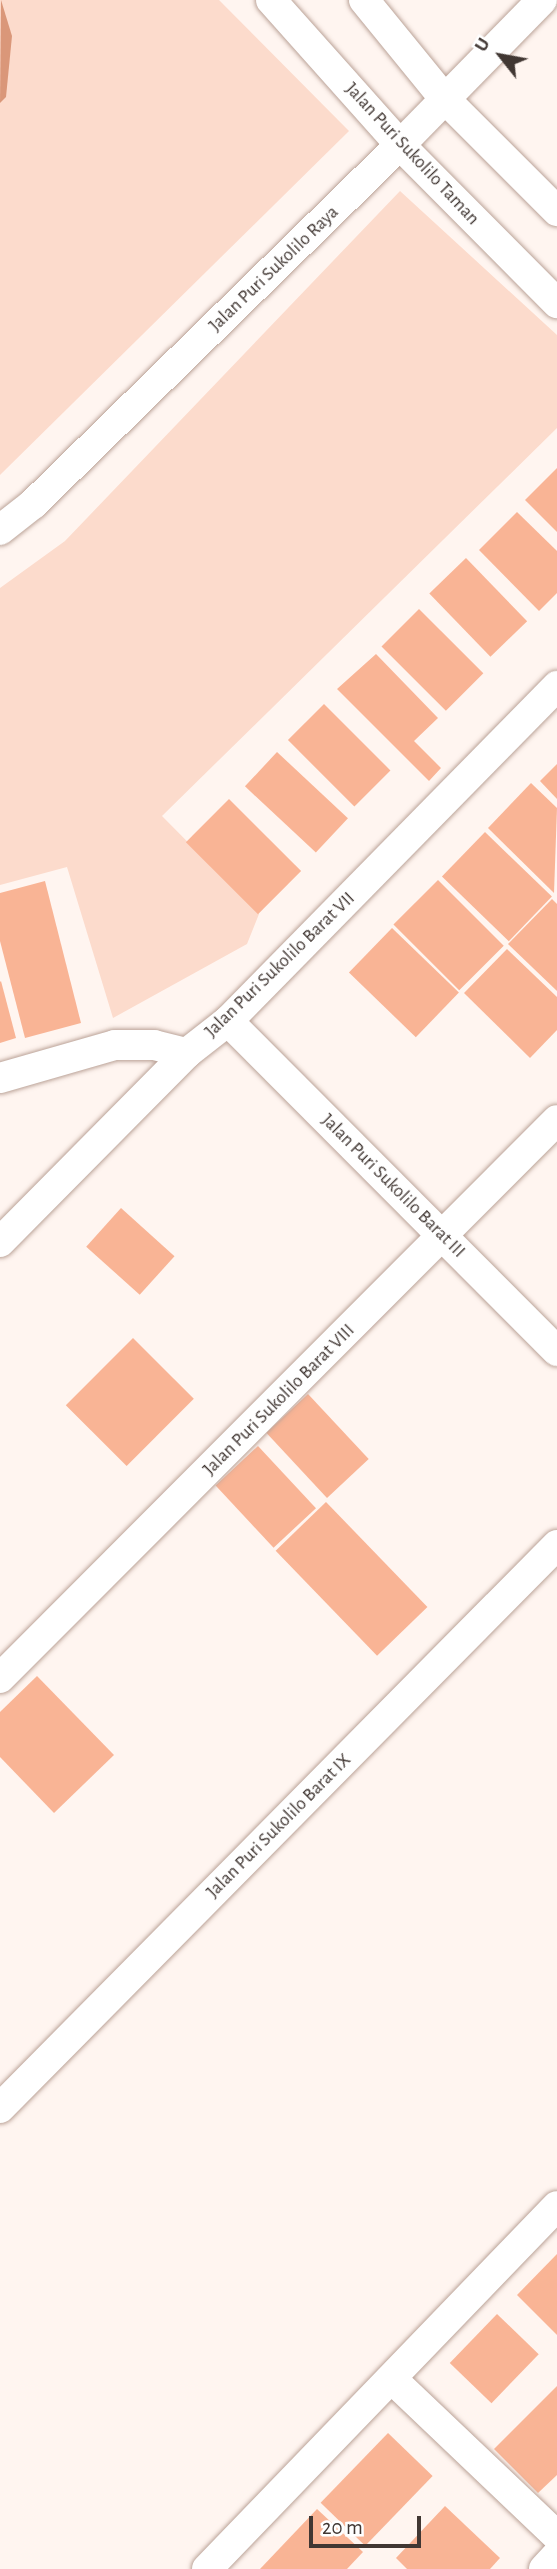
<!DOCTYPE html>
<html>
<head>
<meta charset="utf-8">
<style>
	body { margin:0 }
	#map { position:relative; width:557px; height:2569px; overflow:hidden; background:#fff5f0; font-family:"Alegreya Sans",sans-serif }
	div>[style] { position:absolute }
	.green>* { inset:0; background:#fcdbcc }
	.water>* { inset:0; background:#da9779 }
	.building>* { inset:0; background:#f9b495; transform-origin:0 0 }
	.roads { filter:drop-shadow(0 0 2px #bba398) drop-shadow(0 0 2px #bba398) }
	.minor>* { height:30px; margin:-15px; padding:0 15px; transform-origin:15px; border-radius:15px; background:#fff }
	span { translate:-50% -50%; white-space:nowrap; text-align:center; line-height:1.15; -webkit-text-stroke:5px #fff; paint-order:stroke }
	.street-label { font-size:19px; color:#413733 }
	.north { position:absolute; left:466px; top:21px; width:70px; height:70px; -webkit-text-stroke:5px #fff; paint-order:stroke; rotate:301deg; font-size:19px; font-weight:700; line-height:28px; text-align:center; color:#413733 }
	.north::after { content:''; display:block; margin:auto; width:24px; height:32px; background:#413733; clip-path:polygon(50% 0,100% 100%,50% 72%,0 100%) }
	.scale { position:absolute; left:309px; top:2516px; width:112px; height:32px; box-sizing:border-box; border:4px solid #413733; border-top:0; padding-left:9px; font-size:21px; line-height:24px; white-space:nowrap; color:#413733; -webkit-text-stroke:5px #fff; paint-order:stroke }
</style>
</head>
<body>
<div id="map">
	<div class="green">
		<div style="clip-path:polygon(0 0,219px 0,349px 131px,0 475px)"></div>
		<div style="clip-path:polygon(400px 191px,557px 335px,557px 428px,162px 816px,259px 914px,247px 944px,113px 1018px,67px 867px,0 885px,0 588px,65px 541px)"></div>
	</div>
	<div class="water">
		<div style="clip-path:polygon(1px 0,12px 36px,6px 97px,0 103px)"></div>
	</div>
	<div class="building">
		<div style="clip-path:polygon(557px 468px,557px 532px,525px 500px)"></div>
		<div style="clip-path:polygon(517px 512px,557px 551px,557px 593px,539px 611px,479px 550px)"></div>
		<div style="left:466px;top:558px;width:88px;height:51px;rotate:46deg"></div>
		<div style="left:419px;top:609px;width:91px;height:53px;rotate:45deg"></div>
		<div style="clip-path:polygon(376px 654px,438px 718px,414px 741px,441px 768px,429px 781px,337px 689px)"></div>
		<div style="left:324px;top:704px;width:94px;height:51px;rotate:45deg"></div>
		<div style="left:277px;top:752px;width:97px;height:47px;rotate:43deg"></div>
		<div style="clip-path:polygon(557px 764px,557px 799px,540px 781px)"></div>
		<div style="clip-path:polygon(531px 783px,557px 808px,554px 893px,488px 828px)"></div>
		<div style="left:229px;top:799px;width:102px;height:61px;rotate:45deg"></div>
		<div style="left:485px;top:832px;width:93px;height:62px;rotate:44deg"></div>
		<div style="left:438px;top:880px;width:93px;height:63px;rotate:45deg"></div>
		<div style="clip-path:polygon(45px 881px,81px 1023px,25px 1038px,0 941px,0 893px)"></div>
		<div style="clip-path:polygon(552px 899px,557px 904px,557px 991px,508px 944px)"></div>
		<div style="left:392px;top:928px;width:93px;height:62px;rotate:44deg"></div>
		<div style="clip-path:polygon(507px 949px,557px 997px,557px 1030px,530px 1058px,464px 993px)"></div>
		<div style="clip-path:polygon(1px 981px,16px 1038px,0 1043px,0 982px)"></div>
		<div style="left:121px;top:1208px;width:72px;height:52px;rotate:42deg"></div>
		<div style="left:133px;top:1338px;width:86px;height:95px;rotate:45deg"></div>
		<div style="left:308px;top:1394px;width:89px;height:57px;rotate:47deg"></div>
		<div style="left:258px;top:1446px;width:85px;height:58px;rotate:47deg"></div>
		<div style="left:326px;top:1502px;width:146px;height:70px;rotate:46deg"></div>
		<div style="clip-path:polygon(37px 1676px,114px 1755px,54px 1813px,0 1757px,0 1712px)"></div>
		<div style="clip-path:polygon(557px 2254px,557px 2335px,517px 2295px)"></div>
		<div style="left:497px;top:2314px;width:58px;height:68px;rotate:44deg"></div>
		<div style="clip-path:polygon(557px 2386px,557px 2475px,538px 2493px,494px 2449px)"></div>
		<div style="left:388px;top:2433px;width:62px;height:97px;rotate:44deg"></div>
		<div style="clip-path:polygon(445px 2506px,500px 2558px,490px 2569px,407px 2569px,396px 2558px)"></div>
		<div style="clip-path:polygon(317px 2509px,363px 2552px,347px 2569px,260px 2569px)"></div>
	</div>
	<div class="roads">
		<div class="minor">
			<div style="left:271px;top:0;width:194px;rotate:48.3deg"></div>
			<div style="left:400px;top:145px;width:223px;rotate:45.2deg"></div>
			<div style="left:364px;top:0;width:127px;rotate:50.8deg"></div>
			<div style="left:444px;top:98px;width:160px;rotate:45deg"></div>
			<div style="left:0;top:530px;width:42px;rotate:-38.2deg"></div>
			<div style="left:33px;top:504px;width:513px;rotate:-44.37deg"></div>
			<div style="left:400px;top:145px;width:203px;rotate:-45.6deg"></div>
			<div style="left:228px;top:1021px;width:466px;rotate:45.1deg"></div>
			<div style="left:0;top:1078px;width:120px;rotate:-16deg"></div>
			<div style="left:115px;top:1045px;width:39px"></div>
			<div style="left:154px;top:1045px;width:34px;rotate:14deg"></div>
			<div style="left:0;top:1242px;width:266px;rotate:-45.3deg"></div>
			<div style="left:187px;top:1053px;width:52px;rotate:-38deg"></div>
			<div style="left:228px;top:1021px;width:470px;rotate:-45.5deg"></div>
			<div style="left:0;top:1678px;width:788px;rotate:-45.05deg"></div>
			<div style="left:0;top:2108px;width:792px;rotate:-45.31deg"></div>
			<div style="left:392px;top:2379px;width:228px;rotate:43.6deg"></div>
			<div style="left:207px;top:2569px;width:504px;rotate:-46.04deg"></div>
			<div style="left:544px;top:2569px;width:19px;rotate:-47deg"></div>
		</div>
	</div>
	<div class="street-label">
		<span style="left:412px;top:154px;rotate:47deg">Jalan Puri Sukolilo Taman</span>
		<span style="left:274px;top:269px;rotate:-44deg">Jalan Puri Sukolilo Raya</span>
		<span style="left:280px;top:965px;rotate:-44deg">Jalan Puri Sukolilo Barat VII</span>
		<span style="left:393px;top:1186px;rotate:45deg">Jalan Puri Sukolilo Barat III</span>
		<span style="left:279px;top:1400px;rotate:-45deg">Jalan Puri Sukolilo Barat VIII</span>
		<span style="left:279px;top:1826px;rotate:-45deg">Jalan Puri Sukolilo Barat IX</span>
	</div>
	<div class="north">U</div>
	<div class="scale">20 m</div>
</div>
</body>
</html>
